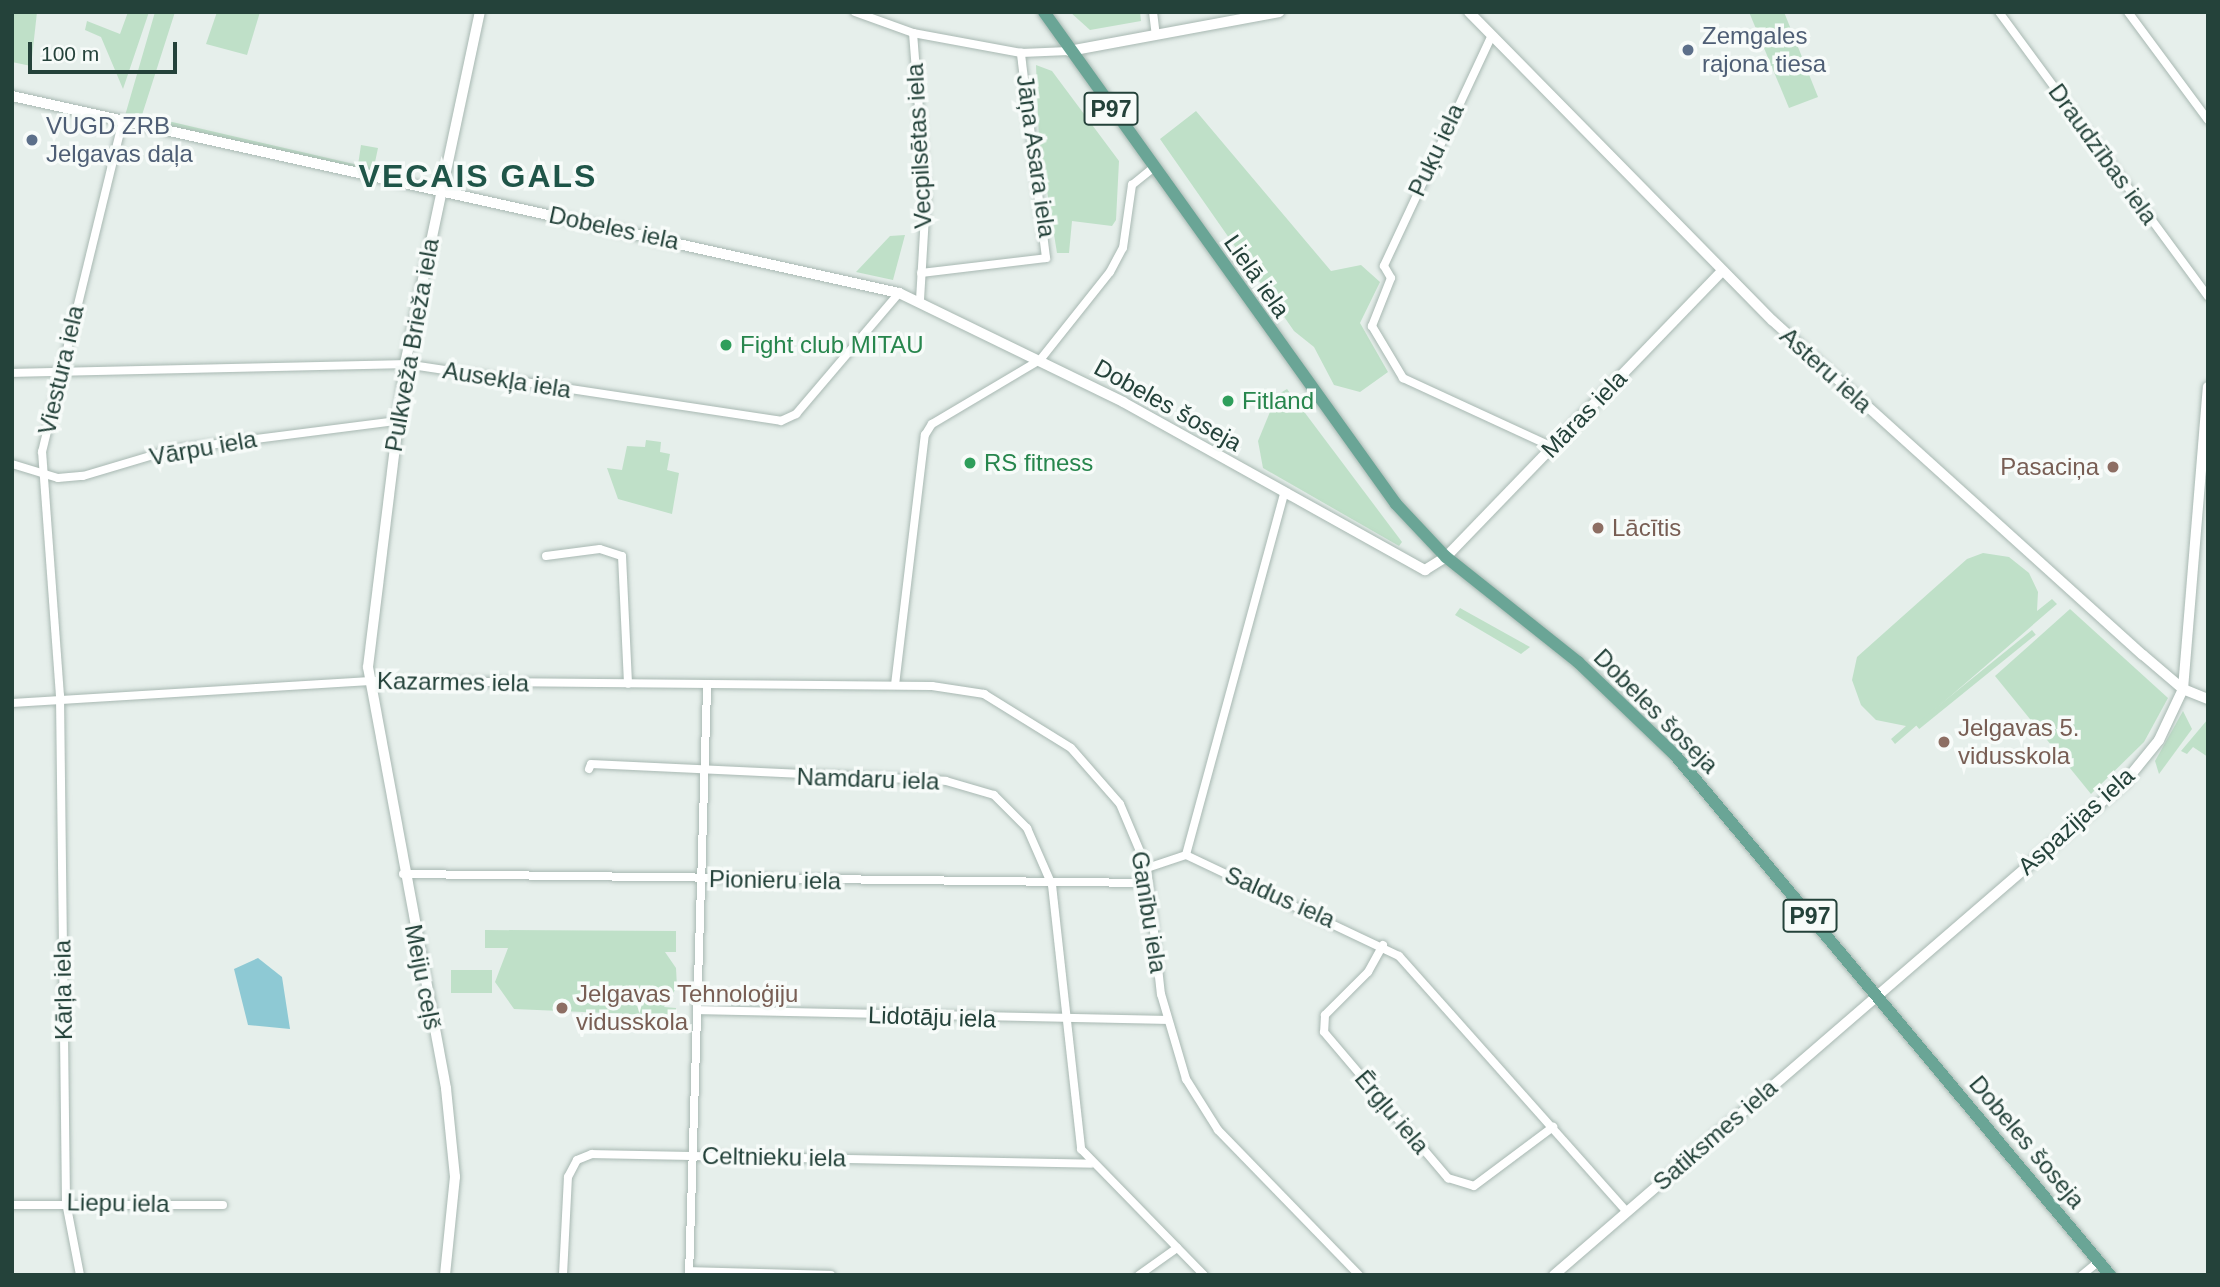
<!DOCTYPE html>
<html>
<head>
<meta charset="utf-8">
<style>
	body { margin:0 }
	#map { position:relative; width:2220px; height:1287px; overflow:hidden; background:#e6efeb; font-family:Arial,sans-serif }
	div>[style] { position:absolute }
	.green>* { inset:0; background:#bfe0c8; transform-origin:0 0 }
	.water>* { inset:0; background:#8ec9d4 }
	.roads { filter:drop-shadow(0 0 2px #a8b8b2) drop-shadow(0 0 2px #a8b8b2) }
	.street>* { height:8px; margin:-4px; padding:0 4px; transform-origin:4px; border-radius:4px; background:#fff }
	.secondary>* { height:10px; margin:-5px; padding:0 5px; transform-origin:5px; border-radius:5px; background:#fff }
	.primary>* { height:12px; margin:-6px; padding:0 6px; transform-origin:6px; border-radius:6px; background:#6aa596 }
	.dots>* { width:19px; height:19px; translate:-50% -50%; box-sizing:border-box; border:4px solid #f7fbf9; border-radius:50% }
	span { translate:-50% -50%; white-space:nowrap; text-align:center; line-height:1.15; -webkit-text-stroke:7px #f7fbf9; paint-order:stroke }
	.shield-label span { padding:2px 5px; background:#f7fbf9; border:2px solid; border-radius:5px; -webkit-text-stroke-width:0 }
	.shield-label { font-size:23px; color:#24423a; font-weight:700 }
	.service-label { font-size:24px; color:#4e5e75 }
	.left { translate:0 -50%; text-align:left }
	.street-label { font-size:24px; color:#24423a }
	.leisure-label { font-size:24px; color:#27864d }
	.education-label { font-size:24px; color:#785e54 }
	.right { translate:-100% -50%; text-align:right }
	.district-label { font-size:32px; color:#1f5548; font-weight:700; letter-spacing:2px }
	.frame { position:absolute; inset:0; border:14px solid #24423a; pointer-events:none }
	.scale { position:absolute; left:28px; top:42px; width:149px; height:32px; box-sizing:border-box; border:4px solid #24423a; border-top:0; padding-left:9px; font-size:21px; line-height:24px; white-space:nowrap; color:#24423a; -webkit-text-stroke:5px #f7fbf9; paint-order:stroke }
</style>
</head>
<body>
<div id="map">
	<div class="green">
		<div style="clip-path:polygon(12px 12px,37px 12px,31px 66px,12px 62px)"></div>
		<div style="clip-path:polygon(128px 12px,149px 12px,123px 89px,101px 37px,85px 30px,87px 21px,120px 34px)"></div>
		<div style="clip-path:polygon(155px 12px,175px 12px,142px 115px,358px 165px,361px 145px,378px 148px,374px 167px,371px 172px,144px 123px,137px 116px,124px 119px)"></div>
		<div style="clip-path:polygon(217px 12px,260px 12px,247px 55px,206px 44px)"></div>
		<div style="clip-path:polygon(1070px 12px,1140px 12px,1141px 21px,1090px 30px)"></div>
		<div style="clip-path:polygon(1749px 12px,1784px 12px,1818px 97px,1789px 108px)"></div>
		<div style="clip-path:polygon(1036px 65px,1052px 71px,1119px 161px,1116px 220px,1112px 226px,1072px 221px,1069px 253px,1057px 253px,1039px 141px)"></div>
		<div style="clip-path:polygon(1196px 111px,1331px 271px,1361px 265px,1380px 282px,1360px 323px,1388px 372px,1360px 392px,1334px 385px,1314px 347px,1294px 331px,1160px 139px)"></div>
		<div style="clip-path:polygon(905px 235px,893px 280px,856px 272px,890px 236px)"></div>
		<div style="clip-path:polygon(1287px 389px,1402px 542px,1399px 546px,1263px 468px,1258px 441px,1277px 395px)"></div>
		<div style="clip-path:polygon(646px 440px,661px 442px,660px 452px,670px 454px,667px 470px,679px 473px,672px 514px,618px 499px,607px 468px,622px 470px,627px 446px,645px 447px)"></div>
		<div style="clip-path:polygon(1983px 553px,2009px 557px,2029px 573px,2038px 592px,2037px 611px,2052px 599px,2057px 604px,1895px 744px,1891px 739px,1906px 726px,1876px 720px,1861px 705px,1852px 680px,1857px 657px,1967px 559px)"></div>
		<div style="clip-path:polygon(1460px 608px,1530px 647px,1521px 654px,1455px 615px)"></div>
		<div style="clip-path:polygon(2070px 609px,2168px 698px,2144px 742px,2091px 794px,1995px 676px)"></div>
		<div style="left:2032px;top:630px;width:6px;height:150px;rotate:51deg"></div>
		<div style="clip-path:polygon(2183px 711px,2192px 729px,2159px 774px,2155px 761px)"></div>
		<div style="clip-path:polygon(2208px 719px,2208px 757px,2193px 747px,2187px 754px,2181px 751px)"></div>
		<div style="clip-path:polygon(485px 930px,676px 931px,676px 952px,665px 952px,676px 968px,677px 987px,664px 1007px,676px 1008px,676px 1016px,514px 1009px,495px 982px,508px 948px,485px 948px)"></div>
		<div style="left:451px;top:970px;width:41px;height:23px"></div>
	</div>
	<div class="water">
		<div style="clip-path:polygon(258px 958px,282px 977px,290px 1029px,248px 1025px,234px 969px)"></div>
	</div>
	<div class="roads">
		<div class="street">
			<div style="left:855px;top:12px;width:62px;rotate:19.9deg"></div>
			<div style="left:913px;top:33px;width:110px;rotate:10.5deg"></div>
			<div style="left:1021px;top:53px;width:48px;rotate:-2.4deg"></div>
			<div style="left:1153px;top:12px;width:23px;rotate:83deg"></div>
			<div style="left:1999px;top:12px;width:353px;rotate:53.7deg"></div>
			<div style="left:2128px;top:12px;width:134px;rotate:53.5deg"></div>
			<div style="left:913px;top:33px;width:167px;rotate:85.5deg"></div>
			<div style="left:926px;top:199px;width:102px;rotate:93.4deg"></div>
			<div style="left:1492px;top:35px;width:255px;rotate:115.1deg"></div>
			<div style="left:1384px;top:266px;width:14px;rotate:60deg"></div>
			<div style="left:1391px;top:278px;width:52px;rotate:111.6deg"></div>
			<div style="left:1372px;top:326px;width:61px;rotate:59.2deg"></div>
			<div style="left:1403px;top:378px;width:164px;rotate:24.8deg"></div>
			<div style="left:921px;top:273px;width:126px;rotate:-6.8deg"></div>
			<div style="left:1046px;top:258px;width:207px;rotate:-97deg"></div>
			<div style="left:12px;top:373px;width:393px;rotate:-1.3deg"></div>
			<div style="left:405px;top:364px;width:380px;rotate:8.6deg"></div>
			<div style="left:781px;top:421px;width:17px;rotate:-25deg"></div>
			<div style="left:796px;top:414px;width:159px;rotate:-49.6deg"></div>
			<div style="left:12px;top:464px;width:48px;rotate:16.9deg"></div>
			<div style="left:58px;top:478px;width:25px;rotate:-5deg"></div>
			<div style="left:83px;top:476px;width:91px;rotate:-16.6deg"></div>
			<div style="left:170px;top:450px;width:229px;rotate:-7.3deg"></div>
			<div style="left:1284px;top:494px;width:374px;rotate:105.2deg"></div>
			<div style="left:1186px;top:855px;width:236px;rotate:25.4deg"></div>
			<div style="left:1399px;top:956px;width:343px;rotate:48.3deg"></div>
			<div style="left:546px;top:556px;width:54px;rotate:-7.4deg"></div>
			<div style="left:600px;top:549px;width:23px;rotate:18deg"></div>
			<div style="left:622px;top:556px;width:128px;rotate:87.3deg"></div>
			<div style="left:895px;top:685px;width:252px;rotate:-83.2deg"></div>
			<div style="left:925px;top:435px;width:13px;rotate:-58deg"></div>
			<div style="left:932px;top:424px;width:126px;rotate:-30.7deg"></div>
			<div style="left:1040px;top:360px;width:112px;rotate:-51.5deg"></div>
			<div style="left:1110px;top:272px;width:27px;rotate:-62deg"></div>
			<div style="left:1123px;top:248px;width:64px;rotate:-81.9deg"></div>
			<div style="left:1132px;top:185px;width:28px;rotate:-39deg"></div>
			<div style="left:12px;top:703px;width:359px;rotate:-3.5deg"></div>
			<div style="left:370px;top:681px;width:562px;rotate:0.51deg"></div>
			<div style="left:932px;top:686px;width:53px;rotate:8.7deg"></div>
			<div style="left:984px;top:694px;width:102px;rotate:31.8deg"></div>
			<div style="left:1071px;top:748px;width:74px;rotate:48.8deg"></div>
			<div style="left:1120px;top:804px;width:69px;rotate:67.1deg"></div>
			<div style="left:1147px;top:868px;width:127px;rotate:83.7deg"></div>
			<div style="left:1161px;top:994px;width:89px;rotate:73.6deg"></div>
			<div style="left:1186px;top:1079px;width:60px;rotate:57.9deg"></div>
			<div style="left:1218px;top:1130px;width:202px;rotate:45.8deg"></div>
			<div style="left:589px;top:769px;width:5px;rotate:-68deg"></div>
			<div style="left:591px;top:764px;width:355px;rotate:2.7deg"></div>
			<div style="left:946px;top:781px;width:50px;rotate:16.3deg"></div>
			<div style="left:994px;top:795px;width:47px;rotate:45deg"></div>
			<div style="left:1027px;top:828px;width:62px;rotate:66.3deg"></div>
			<div style="left:1052px;top:885px;width:266px;rotate:83.7deg"></div>
			<div style="left:1081px;top:1149px;width:176px;rotate:45.7deg"></div>
			<div style="left:1147px;top:868px;width:41px;rotate:-18.4deg"></div>
			<div style="left:403px;top:874px;width:745px;rotate:0.69deg"></div>
			<div style="left:1383px;top:945px;width:31px;rotate:119deg"></div>
			<div style="left:1368px;top:972px;width:61px;rotate:135deg"></div>
			<div style="left:1325px;top:1015px;width:17px;rotate:93deg"></div>
			<div style="left:1324px;top:1032px;width:192px;rotate:49.7deg"></div>
			<div style="left:1448px;top:1178px;width:27px;rotate:17deg"></div>
			<div style="left:1474px;top:1186px;width:99px;rotate:-36.8deg"></div>
			<div style="left:697px;top:1010px;width:469px;rotate:1.2deg"></div>
			<div style="left:12px;top:1205px;width:211px"></div>
			<div style="left:689px;top:1271px;width:142px;rotate:1.6deg"></div>
			<div style="left:80px;top:1275px;width:74px;rotate:-100.9deg"></div>
			<div style="left:66px;top:1202px;width:506px;rotate:-90.68deg"></div>
			<div style="left:60px;top:696px;width:245px;rotate:-94.2deg"></div>
			<div style="left:42px;top:452px;width:337px;rotate:-76.3deg"></div>
			<div style="left:563px;top:1275px;width:98px;rotate:-87.1deg"></div>
			<div style="left:568px;top:1177px;width:19px;rotate:-62deg"></div>
			<div style="left:577px;top:1160px;width:16px;rotate:-22deg"></div>
			<div style="left:592px;top:1154px;width:499px;rotate:1.1deg"></div>
			<div style="left:689px;top:1275px;width:587px;rotate:-88.24deg"></div>
			<div style="left:1139px;top:1275px;width:47px;rotate:-35.4deg"></div>
			<div style="left:2082px;top:1275px;width:22px;rotate:-39deg"></div>
		</div>
		<div class="secondary">
			<div style="left:1469px;top:12px;width:433px;rotate:45.5deg"></div>
			<div style="left:1773px;top:321px;width:498px;rotate:42.1deg"></div>
			<div style="left:2143px;top:655px;width:52px;rotate:40.4deg"></div>
			<div style="left:2183px;top:689px;width:27px;rotate:22deg"></div>
			<div style="left:1069px;top:51px;width:214px;rotate:-10.5deg"></div>
			<div style="left:12px;top:96px;width:909px;rotate:12.52deg"></div>
			<div style="left:899px;top:293px;width:249px;rotate:25.9deg"></div>
			<div style="left:1123px;top:402px;width:346px;rotate:29.1deg"></div>
			<div style="left:1425px;top:570px;width:25px;rotate:-32deg"></div>
			<div style="left:1446px;top:557px;width:397px;rotate:-46deg"></div>
			<div style="left:445px;top:1275px;width:99px;rotate:-84.2deg"></div>
			<div style="left:455px;top:1177px;width:89px;rotate:-95.8deg"></div>
			<div style="left:446px;top:1088px;width:428px;rotate:-100.5deg"></div>
			<div style="left:368px;top:667px;width:305px;rotate:-83deg"></div>
			<div style="left:405px;top:364px;width:360px;rotate:-78deg"></div>
			<div style="left:1554px;top:1275px;width:754px;rotate:-40.81deg"></div>
			<div style="left:2125px;top:782px;width:54px;rotate:-51deg"></div>
			<div style="left:2159px;top:740px;width:56px;rotate:-64.8deg"></div>
			<div style="left:2183px;top:689px;width:303px;rotate:-85.3deg"></div>
		</div>
		<div class="primary">
			<div style="left:1044px;top:12px;width:605px;rotate:54.42deg"></div>
			<div style="left:1396px;top:504px;width:73px;rotate:46.7deg"></div>
			<div style="left:1446px;top:557px;width:169px;rotate:38.5deg"></div>
			<div style="left:1578px;top:662px;width:134px;rotate:43.8deg"></div>
			<div style="left:1675px;top:755px;width:678px;rotate:50.09deg"></div>
		</div>
	</div>
	<div class="dots">
		<div style="left:1688px;top:50px;background:#5c6f8a"></div>
		<div style="left:32px;top:140px;background:#5c6f8a"></div>
		<div style="left:726px;top:345px;background:#2e9e5b"></div>
		<div style="left:1228px;top:401px;background:#2e9e5b"></div>
		<div style="left:970px;top:463px;background:#2e9e5b"></div>
		<div style="left:2113px;top:467px;background:#8d6e63"></div>
		<div style="left:1598px;top:528px;background:#8d6e63"></div>
		<div style="left:1944px;top:742px;background:#8d6e63"></div>
		<div style="left:562px;top:1008px;background:#8d6e63"></div>
	</div>
	<div class="shield-label">
		<span style="left:1111px;top:109px">P97</span>
		<span style="left:1810px;top:916px">P97</span>
	</div>
	<div class="service-label">
		<span class="left" style="left:1702px;top:50px">Zemgales<br>rajona tiesa</span>
		<span class="left" style="left:46px;top:140px">VUGD ZRB<br>Jelgavas daļa</span>
	</div>
	<div class="street-label">
		<span style="left:919px;top:146px;rotate:-93deg">Vecpilsētas iela</span>
		<span style="left:1436px;top:150px;rotate:-65deg">Puķu iela</span>
		<span style="left:2103px;top:154px;rotate:54deg">Draudzības iela</span>
		<span style="left:1036px;top:156px;rotate:82deg">Jāņa Asara iela</span>
		<span style="left:614px;top:228px;rotate:12deg">Dobeles iela</span>
		<span style="left:1257px;top:276px;rotate:55deg">Lielā iela</span>
		<span style="left:412px;top:345px;rotate:-80deg">Pulkveža Brieža iela</span>
		<span style="left:61px;top:370px;rotate:-77deg">Viestura iela</span>
		<span style="left:1826px;top:370px;rotate:42deg">Asteru iela</span>
		<span style="left:507px;top:380px;rotate:9deg">Ausekļa iela</span>
		<span style="left:1168px;top:405px;rotate:29deg">Dobeles šoseja</span>
		<span style="left:1584px;top:414px;rotate:-46deg">Māras iela</span>
		<span style="left:203px;top:448px;rotate:-10deg">Vārpu iela</span>
		<span style="left:453px;top:682px;rotate:1deg">Kazarmes iela</span>
		<span style="left:1656px;top:711px;rotate:45deg">Dobeles šoseja</span>
		<span style="left:868px;top:779px;rotate:2deg">Namdaru iela</span>
		<span style="left:2076px;top:821px;rotate:-42deg">Aspazijas iela</span>
		<span style="left:775px;top:880px;rotate:1deg">Pionieru iela</span>
		<span style="left:1280px;top:897px;rotate:24deg">Saldus iela</span>
		<span style="left:1149px;top:912px;rotate:81deg">Ganību iela</span>
		<span style="left:423px;top:977px;rotate:79deg">Meiju ceļš</span>
		<span style="left:63px;top:990px;rotate:-91deg">Kārļa iela</span>
		<span style="left:932px;top:1017px;rotate:2deg">Lidotāju iela</span>
		<span style="left:1392px;top:1112px;rotate:50deg">Ērgļu iela</span>
		<span style="left:1715px;top:1135px;rotate:-41deg">Satiksmes iela</span>
		<span style="left:2027px;top:1142px;rotate:50deg">Dobeles šoseja</span>
		<span style="left:774px;top:1157px;rotate:1deg">Celtnieku iela</span>
		<span style="left:118px;top:1203px;rotate:1deg">Liepu iela</span>
	</div>
	<div class="leisure-label">
		<span class="left" style="left:740px;top:345px">Fight club MITAU</span>
		<span class="left" style="left:1242px;top:401px">Fitland</span>
		<span class="left" style="left:984px;top:463px">RS fitness</span>
	</div>
	<div class="education-label">
		<span class="right" style="left:2099px;top:467px">Pasaciņa</span>
		<span class="left" style="left:1612px;top:528px">Lācītis</span>
		<span class="left" style="left:1958px;top:742px">Jelgavas 5.<br>vidusskola</span>
		<span class="left" style="left:576px;top:1008px">Jelgavas Tehnoloģiju<br>vidusskola</span>
	</div>
	<div class="district-label">
		<span style="left:478px;top:176px">VECAIS GALS</span>
	</div>
	<div class="frame"></div>
	<div class="scale">100 m</div>
</div>
</body>
</html>
